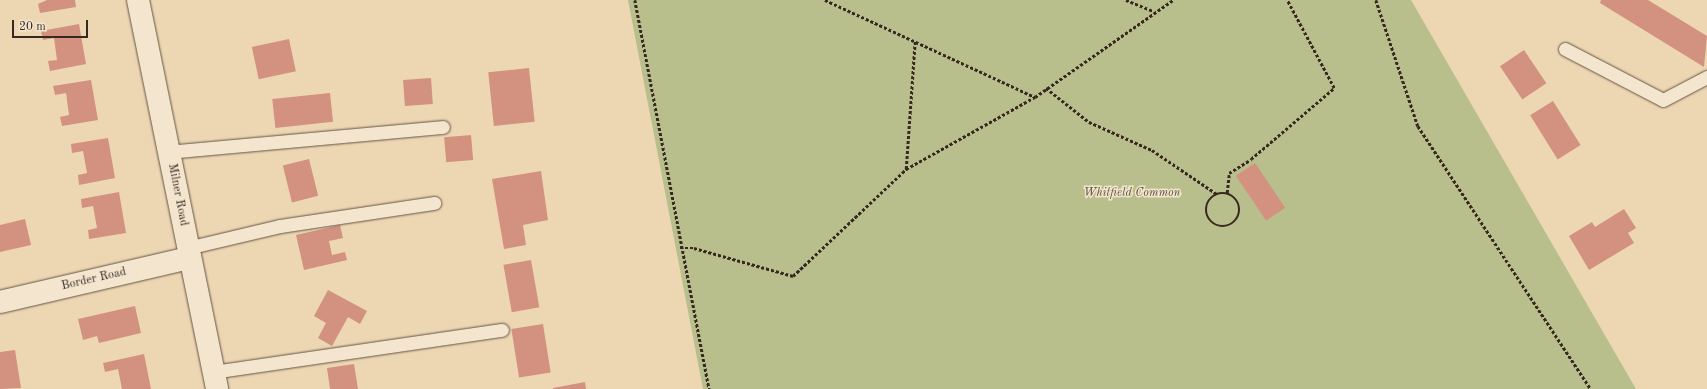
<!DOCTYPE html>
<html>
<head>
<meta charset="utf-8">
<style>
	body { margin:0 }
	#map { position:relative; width:1707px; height:389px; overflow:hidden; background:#edd7b3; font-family:"Old Standard TT",serif }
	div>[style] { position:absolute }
	.green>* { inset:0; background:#b8be8c }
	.building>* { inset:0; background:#d39180; transform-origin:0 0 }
	.path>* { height:2.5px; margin-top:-1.25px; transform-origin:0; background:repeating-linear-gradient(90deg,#382920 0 3px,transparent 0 5px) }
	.path>.ring { margin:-1.25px; padding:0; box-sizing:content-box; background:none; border:2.5px solid #382920; border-radius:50% }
	.roads { filter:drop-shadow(0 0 1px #655445) drop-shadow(0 0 1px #655445) }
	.service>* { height:13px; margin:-6.5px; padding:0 6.5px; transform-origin:6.5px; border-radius:6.5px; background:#f3e5ce }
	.minor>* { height:22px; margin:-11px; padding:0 11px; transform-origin:11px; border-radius:11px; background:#f3e5ce }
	span { translate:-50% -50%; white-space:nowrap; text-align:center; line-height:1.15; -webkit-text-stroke:3px #f3e5ce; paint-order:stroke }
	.park-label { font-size:12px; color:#584e3b; font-style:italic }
	.street-label { font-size:12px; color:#382920 }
	.scale { position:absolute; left:12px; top:20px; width:76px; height:18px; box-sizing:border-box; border:2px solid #382920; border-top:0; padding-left:5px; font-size:12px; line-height:14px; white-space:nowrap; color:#382920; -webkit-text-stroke:3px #f3e5ce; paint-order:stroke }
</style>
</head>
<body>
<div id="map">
	<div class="green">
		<div style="clip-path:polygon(628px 0,1411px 0,1636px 389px,703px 389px)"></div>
	</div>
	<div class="building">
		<div style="clip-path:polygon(47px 0,75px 0,76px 7px,40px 13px,38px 4px)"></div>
		<div style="clip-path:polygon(1601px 0,1648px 0,1707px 36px,1704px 67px,1600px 3px)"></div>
		<div style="clip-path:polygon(79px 24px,86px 64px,50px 71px,48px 61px,57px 60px,54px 38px,43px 40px,41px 31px)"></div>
		<div style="left:289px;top:39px;width:33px;height:38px;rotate:78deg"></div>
		<div style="left:1524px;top:50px;width:40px;height:29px;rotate:56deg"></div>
		<div style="left:529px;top:68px;width:54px;height:41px;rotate:84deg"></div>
		<div style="left:431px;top:78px;width:26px;height:28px;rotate:86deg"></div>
		<div style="clip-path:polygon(91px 80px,98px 120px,62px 126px,60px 117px,69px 115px,66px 93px,55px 95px,53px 86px)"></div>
		<div style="left:330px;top:93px;width:29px;height:58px;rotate:84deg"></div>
		<div style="left:1553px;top:101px;width:52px;height:27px;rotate:58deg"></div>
		<div style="left:471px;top:135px;width:25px;height:27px;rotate:85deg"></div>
		<div style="clip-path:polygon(108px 138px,115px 178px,79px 185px,78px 175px,87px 173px,83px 151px,72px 153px,71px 144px)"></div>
		<div style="left:309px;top:159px;width:38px;height:27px;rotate:76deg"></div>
		<div style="left:1255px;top:163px;width:54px;height:23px;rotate:56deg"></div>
		<div style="clip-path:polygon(541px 171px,548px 220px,523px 225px,526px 245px,504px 249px,492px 179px)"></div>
		<div style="clip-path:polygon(119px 192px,126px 233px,89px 239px,88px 230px,97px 228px,93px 206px,82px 208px,81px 199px)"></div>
		<div style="clip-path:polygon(1624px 209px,1636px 228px,1628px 233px,1634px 243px,1589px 270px,1569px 236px,1592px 222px,1595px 227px)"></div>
		<div style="clip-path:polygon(25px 219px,31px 245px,0 252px,0 225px)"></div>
		<div style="clip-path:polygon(340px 225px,343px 238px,329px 241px,332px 255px,345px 252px,347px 260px,304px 270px,296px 235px)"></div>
		<div style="left:531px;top:260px;width:48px;height:28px;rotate:80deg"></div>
		<div style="clip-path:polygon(328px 290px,367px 311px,360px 324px,348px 317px,332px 346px,318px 338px,326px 323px,314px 316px)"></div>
		<div style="clip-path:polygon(135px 306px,141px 333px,99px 343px,97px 336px,83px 340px,78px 319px)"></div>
		<div style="left:543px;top:324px;width:49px;height:32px;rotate:81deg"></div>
		<div style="clip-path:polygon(15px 350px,21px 388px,0 389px,0 352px)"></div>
		<div style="clip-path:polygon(144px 354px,151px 389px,122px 389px,118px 369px,105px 372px,103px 363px)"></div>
		<div style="clip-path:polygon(354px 364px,358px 389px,330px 389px,327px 368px)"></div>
		<div style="clip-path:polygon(585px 382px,586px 389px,553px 389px,553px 388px)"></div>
	</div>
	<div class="path">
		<div style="left:635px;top:0;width:396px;rotate:79.2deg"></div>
		<div style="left:825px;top:0;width:231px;rotate:24.8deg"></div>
		<div style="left:1126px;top:0;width:29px;rotate:22deg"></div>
		<div style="left:1376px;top:0;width:133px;rotate:71.6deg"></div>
		<div style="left:1418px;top:126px;width:315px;rotate:56.7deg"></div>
		<div style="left:1046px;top:88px;width:55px;rotate:38.3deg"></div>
		<div style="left:1089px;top:122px;width:69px;rotate:24deg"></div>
		<div style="left:1152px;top:150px;width:78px;rotate:34.1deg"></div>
		<div style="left:906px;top:169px;width:129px;rotate:-86deg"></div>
		<div class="ring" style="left:1206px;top:193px;width:31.5px;height:31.5px"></div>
		<div style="left:1227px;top:193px;width:20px;rotate:-84deg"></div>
		<div style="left:1229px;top:173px;width:26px;rotate:-32deg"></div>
		<div style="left:1251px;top:159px;width:109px;rotate:-40.5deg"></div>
		<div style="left:1334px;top:88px;width:100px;rotate:-118.1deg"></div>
		<div style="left:680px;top:248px;width:14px"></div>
		<div style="left:694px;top:248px;width:103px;rotate:15.8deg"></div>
		<div style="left:793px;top:276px;width:156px;rotate:-43.4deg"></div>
		<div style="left:906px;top:169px;width:148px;rotate:-29.2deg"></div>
		<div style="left:1035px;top:97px;width:169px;rotate:-35.1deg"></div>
	</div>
	<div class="roads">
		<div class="service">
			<div style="left:1565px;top:49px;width:110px;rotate:27.5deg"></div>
			<div style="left:1663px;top:100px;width:50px;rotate:-27.6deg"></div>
			<div style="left:168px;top:152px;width:276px;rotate:-5.2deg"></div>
			<div style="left:187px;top:248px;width:96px;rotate:-13.3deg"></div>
			<div style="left:280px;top:226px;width:156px;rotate:-8.5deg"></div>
			<div style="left:213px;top:372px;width:292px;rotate:-8.3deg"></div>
		</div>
		<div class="minor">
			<div style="left:138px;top:0;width:397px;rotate:78.5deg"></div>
			<div style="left:0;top:302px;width:194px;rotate:-13.1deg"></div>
		</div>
	</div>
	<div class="park-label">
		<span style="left:1132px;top:194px">Whitfield Common</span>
	</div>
	<div class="street-label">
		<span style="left:177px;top:195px;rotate:79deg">Milner Road</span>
		<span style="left:94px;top:280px;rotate:-13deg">Border Road</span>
	</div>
	<div class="scale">20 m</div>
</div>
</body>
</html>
